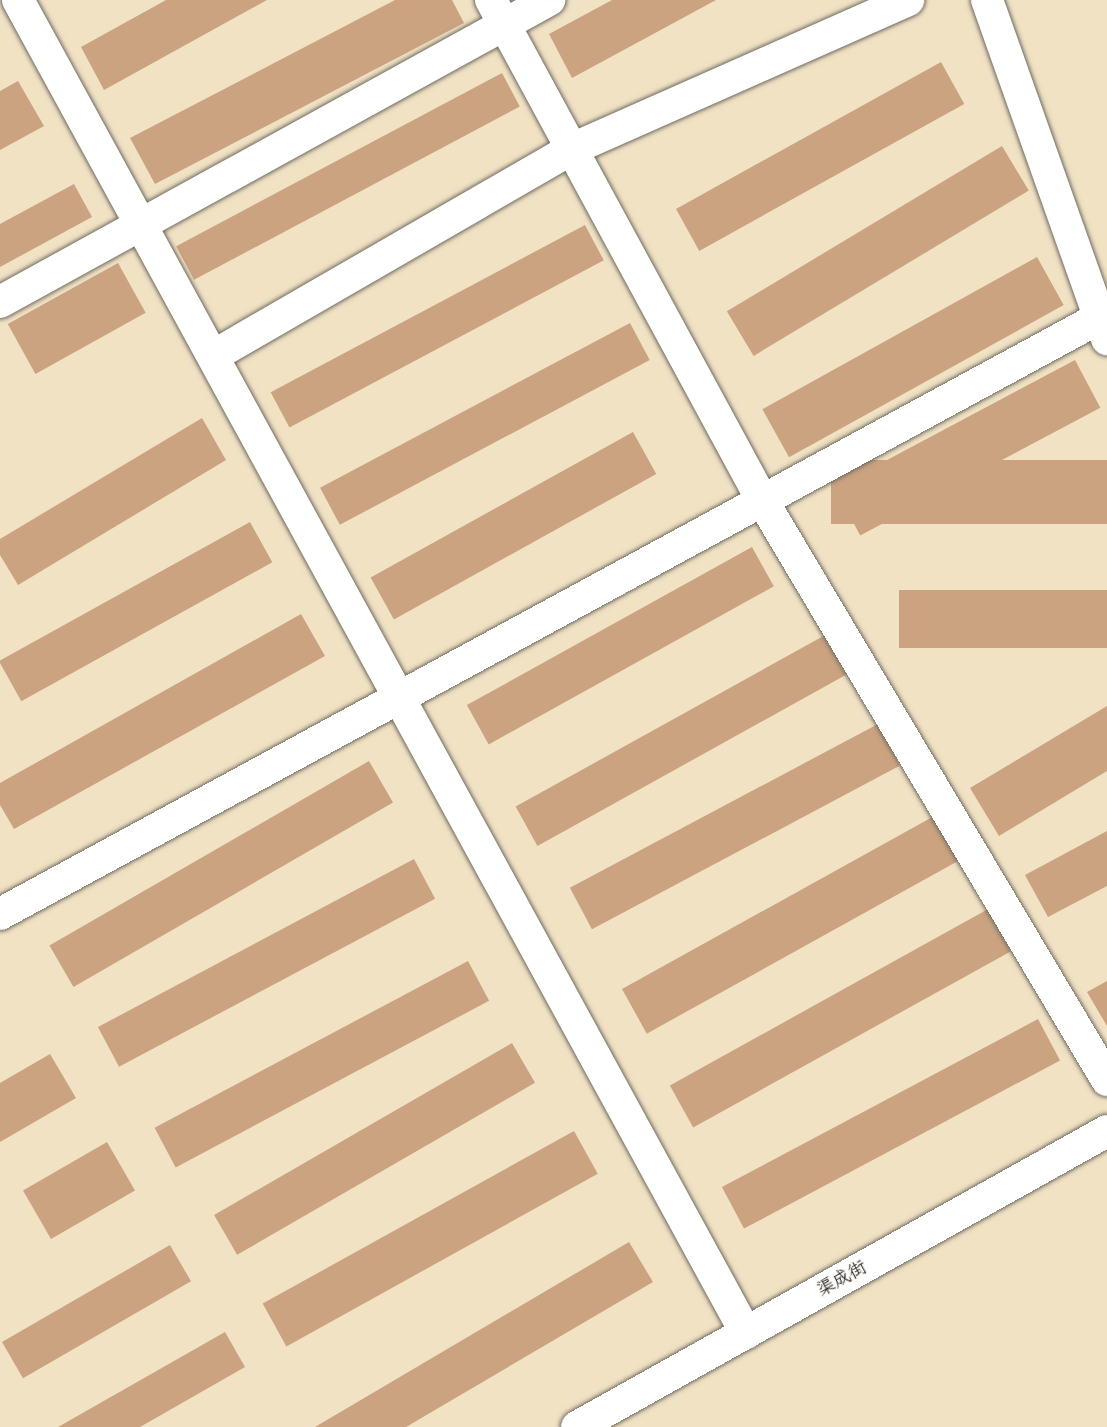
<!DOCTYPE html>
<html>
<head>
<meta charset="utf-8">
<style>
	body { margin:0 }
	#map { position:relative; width:1107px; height:1427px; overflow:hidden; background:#f1e2c4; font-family:Pangolin,"LXGW WenKai TC",sans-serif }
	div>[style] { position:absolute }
	.building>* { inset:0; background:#cba380; transform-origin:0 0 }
	.roads { filter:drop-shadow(0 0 2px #706b61) drop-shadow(0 0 2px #706b61) }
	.minor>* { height:32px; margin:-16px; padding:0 16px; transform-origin:16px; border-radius:16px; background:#fff }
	span { translate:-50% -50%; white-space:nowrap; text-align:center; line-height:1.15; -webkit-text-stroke:4.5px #fdfcf7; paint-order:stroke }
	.street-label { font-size:18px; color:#2b2b2b }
</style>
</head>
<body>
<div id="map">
	<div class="building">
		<div style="clip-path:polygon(166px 0,267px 0,104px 90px,81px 47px)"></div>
		<div style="clip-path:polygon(395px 0,452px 0,464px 23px,155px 184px,130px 138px)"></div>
		<div style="clip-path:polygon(612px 0,716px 0,572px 78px,549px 34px)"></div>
		<div style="left:941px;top:62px;width:48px;height:303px;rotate:61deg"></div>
		<div style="left:502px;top:73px;width:38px;height:369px;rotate:62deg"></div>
		<div style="clip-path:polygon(18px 81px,44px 126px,0 150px,0 91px)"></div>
		<div style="left:1002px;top:146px;width:52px;height:321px;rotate:59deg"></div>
		<div style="clip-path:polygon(74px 184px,92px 217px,0 267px,0 224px)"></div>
		<div style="left:585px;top:225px;width:40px;height:356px;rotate:62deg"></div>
		<div style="left:1037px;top:257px;width:55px;height:314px;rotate:61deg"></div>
		<div style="left:118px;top:263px;width:57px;height:126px;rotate:61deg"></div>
		<div style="left:630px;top:323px;width:42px;height:351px;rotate:62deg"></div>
		<div style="left:1075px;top:360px;width:54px;height:272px;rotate:62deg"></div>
		<div style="clip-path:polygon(202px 418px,226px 460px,18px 585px,0 555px,0 539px)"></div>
		<div style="left:633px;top:432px;width:48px;height:300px;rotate:61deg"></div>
		<div style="left:1107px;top:460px;width:64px;height:276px;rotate:90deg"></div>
		<div style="left:250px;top:522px;width:46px;height:287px;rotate:61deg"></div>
		<div style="left:752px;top:547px;width:45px;height:326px;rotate:61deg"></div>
		<div style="left:1107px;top:590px;width:58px;height:208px;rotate:90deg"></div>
		<div style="clip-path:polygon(301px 614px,325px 656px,14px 829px,0 805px,0 783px)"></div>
		<div style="left:827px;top:634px;width:45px;height:356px;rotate:61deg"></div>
		<div style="clip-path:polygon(1107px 706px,1107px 771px,999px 836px,970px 788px)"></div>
		<div style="left:878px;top:724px;width:47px;height:349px;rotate:62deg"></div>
		<div style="left:369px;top:761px;width:48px;height:369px;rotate:60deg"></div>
		<div style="left:936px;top:815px;width:51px;height:359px;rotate:61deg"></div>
		<div style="clip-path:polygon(1107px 831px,1107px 886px,1048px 917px,1025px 875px)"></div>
		<div style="left:414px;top:859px;width:45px;height:358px;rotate:62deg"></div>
		<div style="left:990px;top:908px;width:48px;height:366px;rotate:61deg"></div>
		<div style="left:468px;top:961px;width:45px;height:355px;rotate:62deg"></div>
		<div style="clip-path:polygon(1107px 981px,1107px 1026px,1087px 992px)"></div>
		<div style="left:1038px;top:1019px;width:47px;height:358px;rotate:62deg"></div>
		<div style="left:512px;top:1043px;width:46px;height:344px;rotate:60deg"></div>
		<div style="clip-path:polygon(50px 1054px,76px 1098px,0 1142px,0 1083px)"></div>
		<div style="left:574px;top:1131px;width:49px;height:356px;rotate:61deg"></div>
		<div style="left:107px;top:1142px;width:56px;height:97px;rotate:60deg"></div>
		<div style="clip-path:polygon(629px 1242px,653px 1282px,406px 1427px,315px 1427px)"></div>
		<div style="left:170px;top:1245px;width:42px;height:194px;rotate:60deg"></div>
		<div style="clip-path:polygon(225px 1332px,245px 1367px,140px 1427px,58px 1427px)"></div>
	</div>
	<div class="roads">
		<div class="minor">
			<div style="left:18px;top:0;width:1519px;rotate:61.36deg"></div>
			<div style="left:491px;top:0;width:569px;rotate:61.54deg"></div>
			<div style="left:762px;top:500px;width:675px;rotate:59.25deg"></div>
			<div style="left:987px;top:0;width:360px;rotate:70.5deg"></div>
			<div style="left:0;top:302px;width:627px;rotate:-28.81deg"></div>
			<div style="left:213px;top:356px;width:412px;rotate:-30deg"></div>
			<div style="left:570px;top:150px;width:370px;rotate:-23.9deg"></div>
			<div style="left:0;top:914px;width:1250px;rotate:-28.47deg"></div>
			<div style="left:577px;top:1427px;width:607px;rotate:-29.18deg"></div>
		</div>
	</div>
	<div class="street-label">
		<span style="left:842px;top:1279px;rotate:-29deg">渠成街</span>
	</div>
</div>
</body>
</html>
